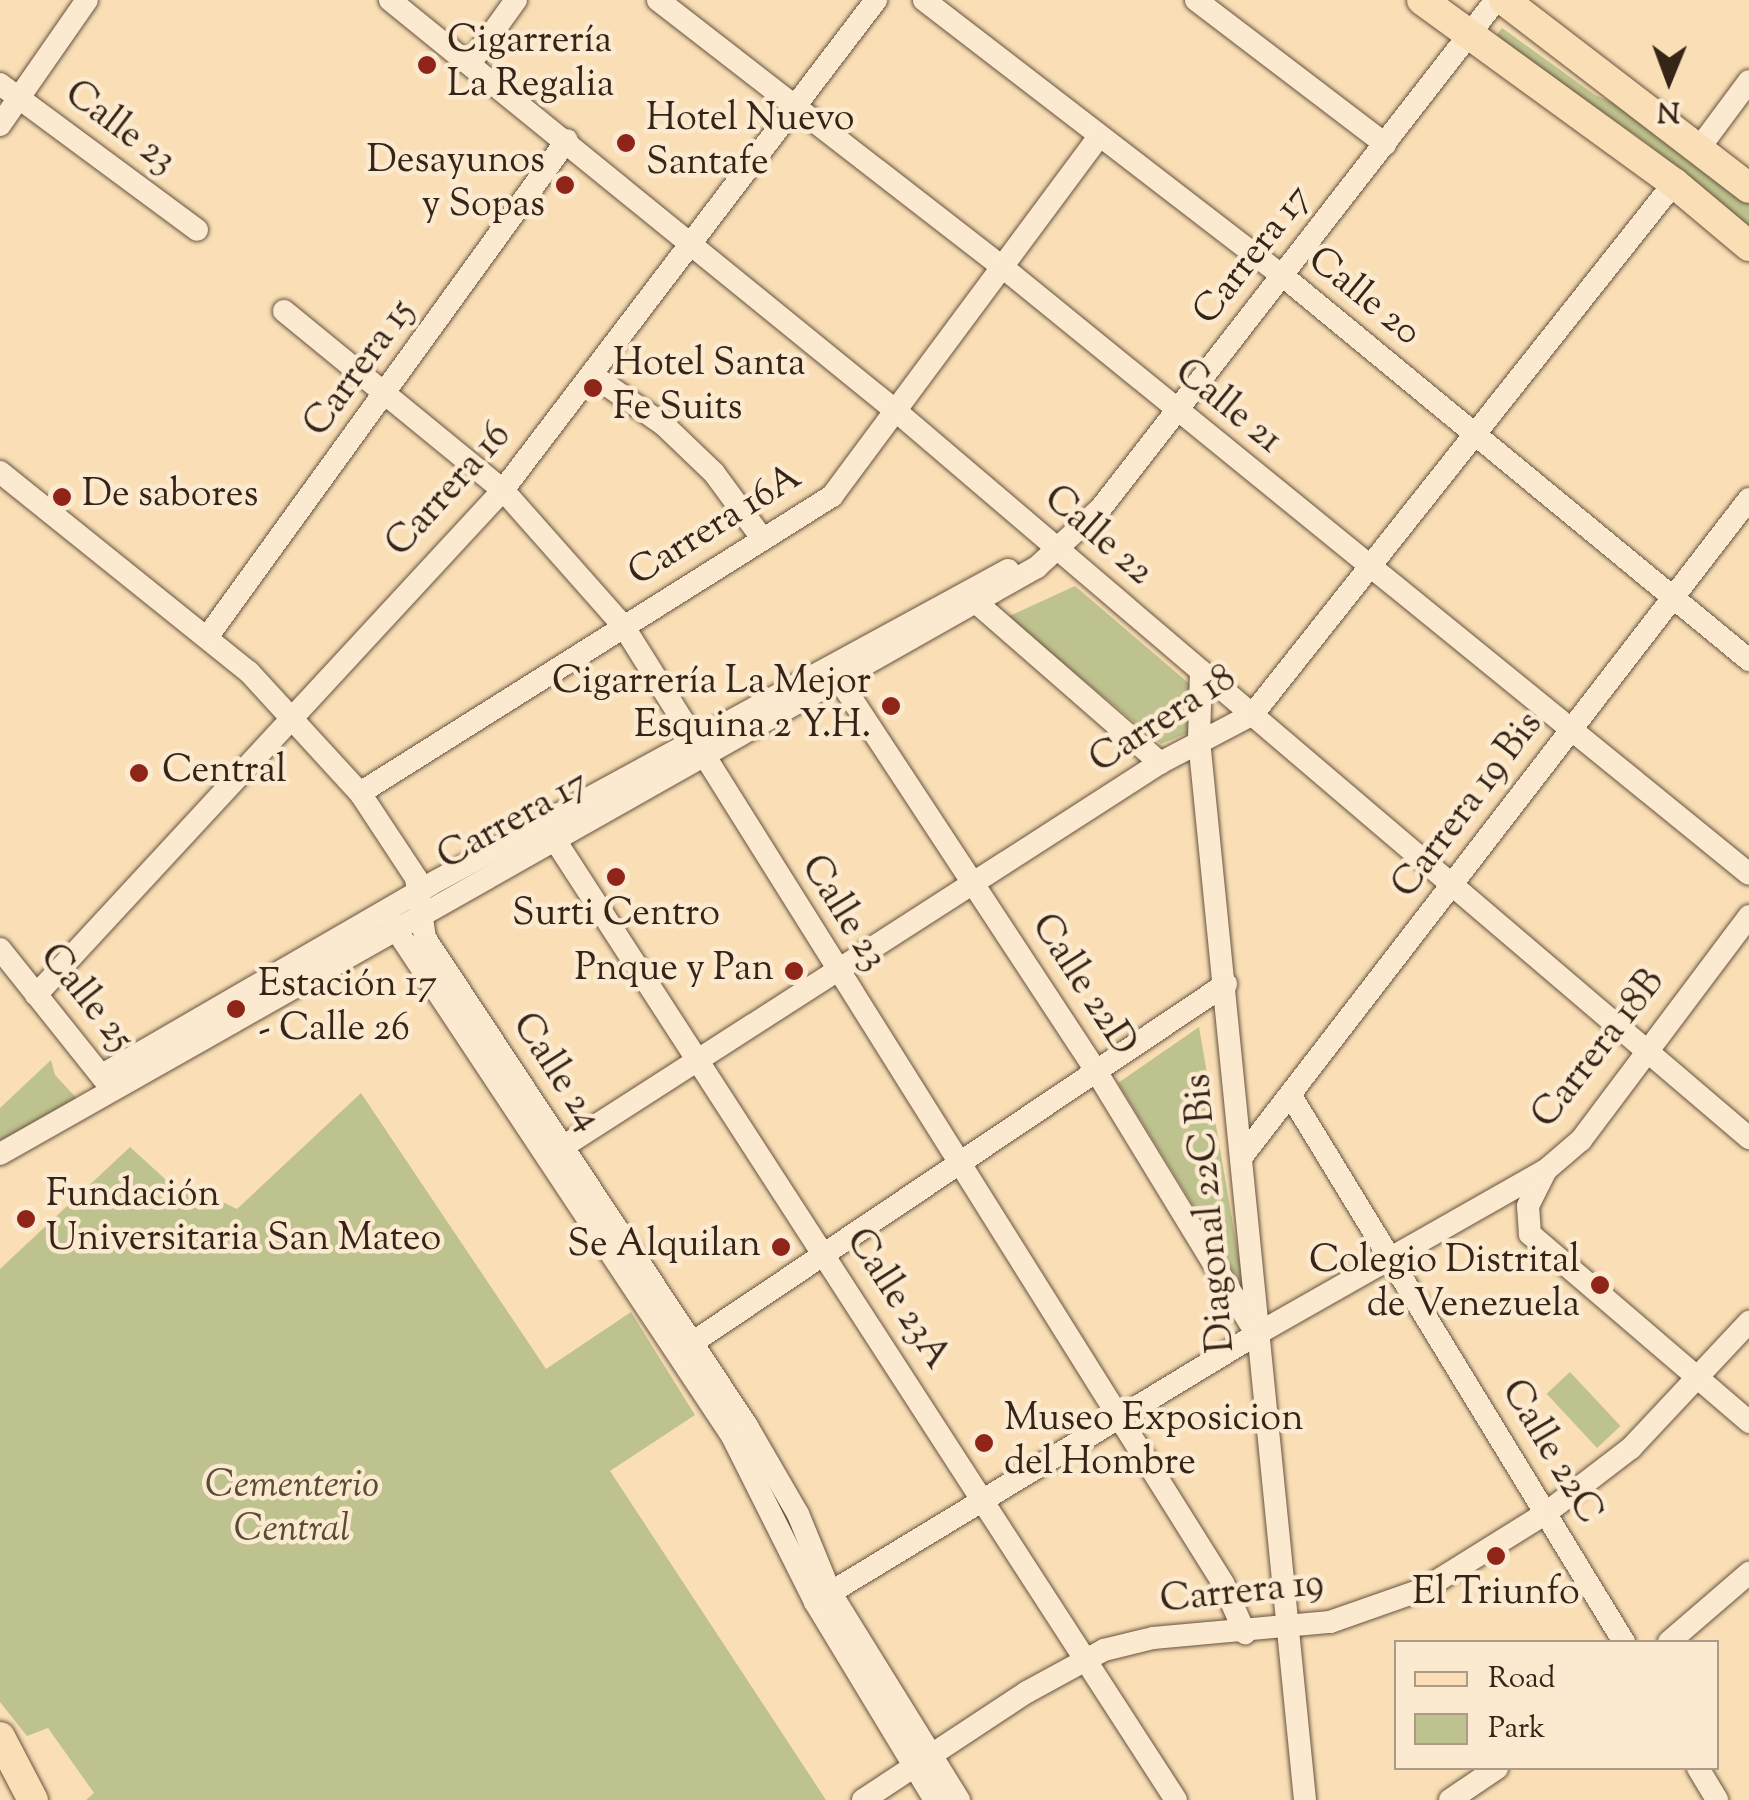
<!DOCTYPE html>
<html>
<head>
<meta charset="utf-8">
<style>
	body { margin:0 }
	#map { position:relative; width:1749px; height:1800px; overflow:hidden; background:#fadfb6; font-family:"Sorts Mill Goudy",serif }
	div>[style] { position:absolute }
	.green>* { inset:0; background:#bec28e; transform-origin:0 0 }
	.roads { filter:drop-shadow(0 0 2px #66533f) drop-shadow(0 0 2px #66533f) }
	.minor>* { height:22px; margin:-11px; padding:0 11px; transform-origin:11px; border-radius:11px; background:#fcead0 }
	.major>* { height:30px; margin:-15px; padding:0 15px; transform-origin:15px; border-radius:15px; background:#fadfb6 }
	.dots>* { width:28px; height:28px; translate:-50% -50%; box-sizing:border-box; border:5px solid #fcead0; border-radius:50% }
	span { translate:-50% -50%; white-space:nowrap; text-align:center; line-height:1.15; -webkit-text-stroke:9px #fcead0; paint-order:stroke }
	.poi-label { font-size:38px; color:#352417 }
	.left { translate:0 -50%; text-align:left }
	.right { translate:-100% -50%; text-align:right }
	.street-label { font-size:38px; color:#352417 }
	.park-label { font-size:38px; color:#574c35; font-style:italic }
	.legend { position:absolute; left:1394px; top:1640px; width:325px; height:130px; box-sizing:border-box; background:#fcead0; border:2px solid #ac9b86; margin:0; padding:12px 18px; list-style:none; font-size:30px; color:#352417 }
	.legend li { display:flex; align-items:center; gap:20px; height:50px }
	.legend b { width:50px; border:2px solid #ac9b86 }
	.north { position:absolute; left:1619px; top:30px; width:100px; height:100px; -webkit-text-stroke:8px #fcead0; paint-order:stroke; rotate:181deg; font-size:28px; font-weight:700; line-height:40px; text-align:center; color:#352417 }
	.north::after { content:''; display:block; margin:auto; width:35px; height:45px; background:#352417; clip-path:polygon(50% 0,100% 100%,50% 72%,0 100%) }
</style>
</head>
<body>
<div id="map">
	<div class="green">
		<div style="clip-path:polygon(1502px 28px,1595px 95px,1633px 111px,1721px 179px,1749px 203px,1749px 228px,1648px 144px,1495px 37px)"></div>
		<div style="clip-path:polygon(1075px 586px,1192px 686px,1190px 732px,1161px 744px,1007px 617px)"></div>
		<div style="clip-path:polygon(1199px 1027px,1244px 1288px,1118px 1083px)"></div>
		<div style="clip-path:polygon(51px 1060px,55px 1075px,82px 1104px,0 1148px,0 1108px)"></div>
		<div style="clip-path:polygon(361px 1093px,546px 1369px,631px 1312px,695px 1415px,610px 1471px,826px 1800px,86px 1800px,94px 1793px,48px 1728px,27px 1736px,0 1702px,0 1269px,130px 1147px,176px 1189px,196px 1189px,237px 1209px)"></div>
		<div style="left:1570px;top:1372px;width:74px;height:32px;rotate:47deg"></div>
	</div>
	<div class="roads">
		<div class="minor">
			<div style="left:390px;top:0;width:652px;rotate:39.09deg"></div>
			<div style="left:896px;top:411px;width:1121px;rotate:40.44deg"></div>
			<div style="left:658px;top:0;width:433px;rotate:37.8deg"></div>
			<div style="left:1000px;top:265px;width:965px;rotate:39.11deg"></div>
			<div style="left:924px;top:0;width:453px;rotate:37.6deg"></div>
			<div style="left:1283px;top:276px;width:604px;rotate:39.49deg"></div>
			<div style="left:1196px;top:0;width:238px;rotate:37.3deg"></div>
			<div style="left:472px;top:61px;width:75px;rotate:-54.2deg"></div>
			<div style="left:0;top:84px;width:245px;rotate:36.5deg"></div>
			<div style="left:0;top:125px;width:152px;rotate:-55.2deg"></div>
			<div style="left:1700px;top:147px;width:82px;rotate:-53.4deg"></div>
			<div style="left:284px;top:311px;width:283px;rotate:39.3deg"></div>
			<div style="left:503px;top:490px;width:183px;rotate:48.5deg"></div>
			<div style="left:624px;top:627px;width:1128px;rotate:57.93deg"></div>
			<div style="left:1223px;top:1583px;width:55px;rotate:66.3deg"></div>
			<div style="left:594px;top:376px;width:85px;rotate:35deg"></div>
			<div style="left:664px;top:425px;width:69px;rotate:43.8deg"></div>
			<div style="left:714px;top:473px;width:81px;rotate:53.6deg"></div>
			<div style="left:0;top:472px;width:319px;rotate:38.8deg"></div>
			<div style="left:249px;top:672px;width:164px;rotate:47.5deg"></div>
			<div style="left:360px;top:793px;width:102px;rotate:56.6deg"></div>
			<div style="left:416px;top:878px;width:61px;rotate:81.5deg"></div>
			<div style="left:425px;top:938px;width:585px;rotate:56.58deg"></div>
			<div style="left:747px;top:1426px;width:102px;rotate:59.9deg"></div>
			<div style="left:798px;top:1514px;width:84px;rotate:67.7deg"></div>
			<div style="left:830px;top:1592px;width:245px;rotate:58.2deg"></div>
			<div style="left:978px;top:604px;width:242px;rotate:41.1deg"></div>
			<div style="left:208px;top:636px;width:612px;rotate:-54.1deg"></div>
			<div style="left:1201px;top:671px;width:69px;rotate:91.7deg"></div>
			<div style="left:1199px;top:740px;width:1065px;rotate:84.29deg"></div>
			<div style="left:840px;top:681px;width:467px;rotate:56.7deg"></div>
			<div style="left:1096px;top:1071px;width:305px;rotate:58.6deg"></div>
			<div style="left:360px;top:793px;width:558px;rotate:-32.18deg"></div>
			<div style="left:832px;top:496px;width:448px;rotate:-53.4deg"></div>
			<div style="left:555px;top:840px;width:1143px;rotate:57.1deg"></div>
			<div style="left:387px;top:916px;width:624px;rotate:56.44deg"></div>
			<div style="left:732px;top:1436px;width:186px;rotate:63.4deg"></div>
			<div style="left:815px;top:1602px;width:232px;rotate:58.8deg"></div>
			<div style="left:0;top:949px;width:176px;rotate:51.4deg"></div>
			<div style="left:36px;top:995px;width:688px;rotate:-47.24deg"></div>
			<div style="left:503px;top:490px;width:616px;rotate:-52.72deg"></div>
			<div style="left:102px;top:1075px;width:380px;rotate:-30.1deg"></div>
			<div style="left:431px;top:884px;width:657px;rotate:-28.55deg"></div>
			<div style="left:1291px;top:1096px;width:640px;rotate:58.62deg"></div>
			<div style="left:0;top:1154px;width:1192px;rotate:-29.51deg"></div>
			<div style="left:1037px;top:567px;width:87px;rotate:-42.7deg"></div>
			<div style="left:1101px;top:508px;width:643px;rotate:-52.13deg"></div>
			<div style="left:1244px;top:1154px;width:827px;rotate:-52.37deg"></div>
			<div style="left:547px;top:1157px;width:729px;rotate:-32.73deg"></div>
			<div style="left:1160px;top:763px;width:105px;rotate:-27.8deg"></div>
			<div style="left:1253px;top:714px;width:678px;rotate:-51.59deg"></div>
			<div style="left:1546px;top:1170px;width:40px;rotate:116.6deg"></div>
			<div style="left:1528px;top:1206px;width:28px;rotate:86deg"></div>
			<div style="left:1530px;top:1234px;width:289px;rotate:40.6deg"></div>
			<div style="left:680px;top:1351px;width:658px;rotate:-33.91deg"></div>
			<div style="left:815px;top:1602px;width:517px;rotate:-31.23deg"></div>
			<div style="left:1257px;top:1334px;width:332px;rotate:-29.6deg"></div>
			<div style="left:1546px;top:1170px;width:46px;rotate:-40.6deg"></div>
			<div style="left:1581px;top:1140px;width:280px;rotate:-53.1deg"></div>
			<div style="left:1669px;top:1642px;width:106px;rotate:-40.8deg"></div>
			<div style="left:1698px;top:1768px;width:37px;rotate:59deg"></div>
			<div style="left:863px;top:1800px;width:196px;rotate:-33.4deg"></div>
			<div style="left:1027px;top:1692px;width:88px;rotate:-28.6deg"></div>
			<div style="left:1104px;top:1650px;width:50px;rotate:-13.8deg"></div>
			<div style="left:1153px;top:1638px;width:178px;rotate:-5.2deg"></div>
			<div style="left:1330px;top:1622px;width:100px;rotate:-19.3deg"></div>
			<div style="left:1424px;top:1589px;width:144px;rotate:-31.9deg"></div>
			<div style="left:1546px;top:1513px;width:107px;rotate:-37.4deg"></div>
			<div style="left:1631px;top:1448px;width:173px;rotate:-46.9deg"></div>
			<div style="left:1450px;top:1800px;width:57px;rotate:-34.2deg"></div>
		</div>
		<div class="major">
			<div style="left:1422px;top:0;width:311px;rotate:36deg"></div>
			<div style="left:1674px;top:183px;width:98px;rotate:40deg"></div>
			<div style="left:1504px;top:0;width:309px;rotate:37.5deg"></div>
			<div style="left:0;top:1737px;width:71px;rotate:62.4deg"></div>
		</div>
	</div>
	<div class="dots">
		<div style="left:427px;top:65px;background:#8f2418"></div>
		<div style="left:626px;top:143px;background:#8f2418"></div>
		<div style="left:565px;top:185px;background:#8f2418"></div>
		<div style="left:593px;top:388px;background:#8f2418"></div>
		<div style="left:62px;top:497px;background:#8f2418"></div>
		<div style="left:891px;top:706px;background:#8f2418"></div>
		<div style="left:139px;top:773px;background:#8f2418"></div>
		<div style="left:616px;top:877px;background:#8f2418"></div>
		<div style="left:794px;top:971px;background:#8f2418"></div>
		<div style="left:236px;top:1009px;background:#8f2418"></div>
		<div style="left:26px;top:1219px;background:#8f2418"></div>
		<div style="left:781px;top:1247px;background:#8f2418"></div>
		<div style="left:1600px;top:1285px;background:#8f2418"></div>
		<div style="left:984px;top:1443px;background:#8f2418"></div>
		<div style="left:1496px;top:1556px;background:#8f2418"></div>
	</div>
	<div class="poi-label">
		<span class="left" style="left:447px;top:65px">Cigarrería<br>La Regalia</span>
		<span class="left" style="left:646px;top:143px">Hotel Nuevo<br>Santafe</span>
		<span class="right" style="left:545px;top:185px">Desayunos<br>y Sopas</span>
		<span class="left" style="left:613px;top:388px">Hotel Santa<br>Fe Suits</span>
		<span class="left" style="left:82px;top:497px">De sabores</span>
		<span class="right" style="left:871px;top:706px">Cigarrería La Mejor<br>Esquina 2 Y.H.</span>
		<span class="left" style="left:162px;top:773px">Central</span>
		<span style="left:616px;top:916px">Surti Centro</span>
		<span class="right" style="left:774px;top:971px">Pnque y Pan</span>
		<span class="left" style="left:258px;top:1009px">Estación 17<br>- Calle 26</span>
		<span class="left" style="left:46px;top:1219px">Fundación<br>Universitaria San Mateo</span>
		<span class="right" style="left:761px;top:1247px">Se Alquilan</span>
		<span class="right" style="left:1580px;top:1285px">Colegio Distrital<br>de Venezuela</span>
		<span class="left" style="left:1004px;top:1443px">Museo Exposicion<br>del Hombre</span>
		<span style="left:1496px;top:1595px">El Triunfo</span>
	</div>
	<div class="street-label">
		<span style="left:119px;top:129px;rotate:37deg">Calle 23</span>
		<span style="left:1254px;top:256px;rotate:-52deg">Carrera 17</span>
		<span style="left:1363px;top:298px;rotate:39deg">Calle 20</span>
		<span style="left:361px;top:369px;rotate:-54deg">Carrera 15</span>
		<span style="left:1227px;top:408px;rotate:39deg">Calle 21</span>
		<span style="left:450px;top:491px;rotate:-48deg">Carrera 16</span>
		<span style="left:716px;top:527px;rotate:-32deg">Carrera 16A</span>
		<span style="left:1097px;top:537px;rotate:41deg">Calle 22</span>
		<span style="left:1164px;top:721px;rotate:-33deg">Carrera 18</span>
		<span style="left:1469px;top:806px;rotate:-53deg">Carrera 19 Bis</span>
		<span style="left:514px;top:822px;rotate:-29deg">Carrera 17</span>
		<span style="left:842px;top:914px;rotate:58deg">Calle 23</span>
		<span style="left:1082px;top:986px;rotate:57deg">Calle 22D</span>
		<span style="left:85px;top:999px;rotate:51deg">Calle 25</span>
		<span style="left:1600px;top:1050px;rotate:-52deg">Carrera 18B</span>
		<span style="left:555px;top:1073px;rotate:57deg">Calle 24</span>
		<span style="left:1212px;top:1213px;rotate:-95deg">Diagonal 22C Bis</span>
		<span style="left:896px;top:1300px;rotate:57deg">Calle 23A</span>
		<span style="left:1550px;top:1453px;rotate:59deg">Calle 22C</span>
		<span style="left:1242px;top:1594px;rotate:-6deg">Carrera 19</span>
	</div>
	<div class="park-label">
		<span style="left:292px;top:1510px">Cementerio<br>Central</span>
	</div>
	<ul class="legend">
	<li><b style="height:12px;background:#fadfb6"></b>Road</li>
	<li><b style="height:28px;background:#bec28e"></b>Park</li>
	</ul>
	<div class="north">N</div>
</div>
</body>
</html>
